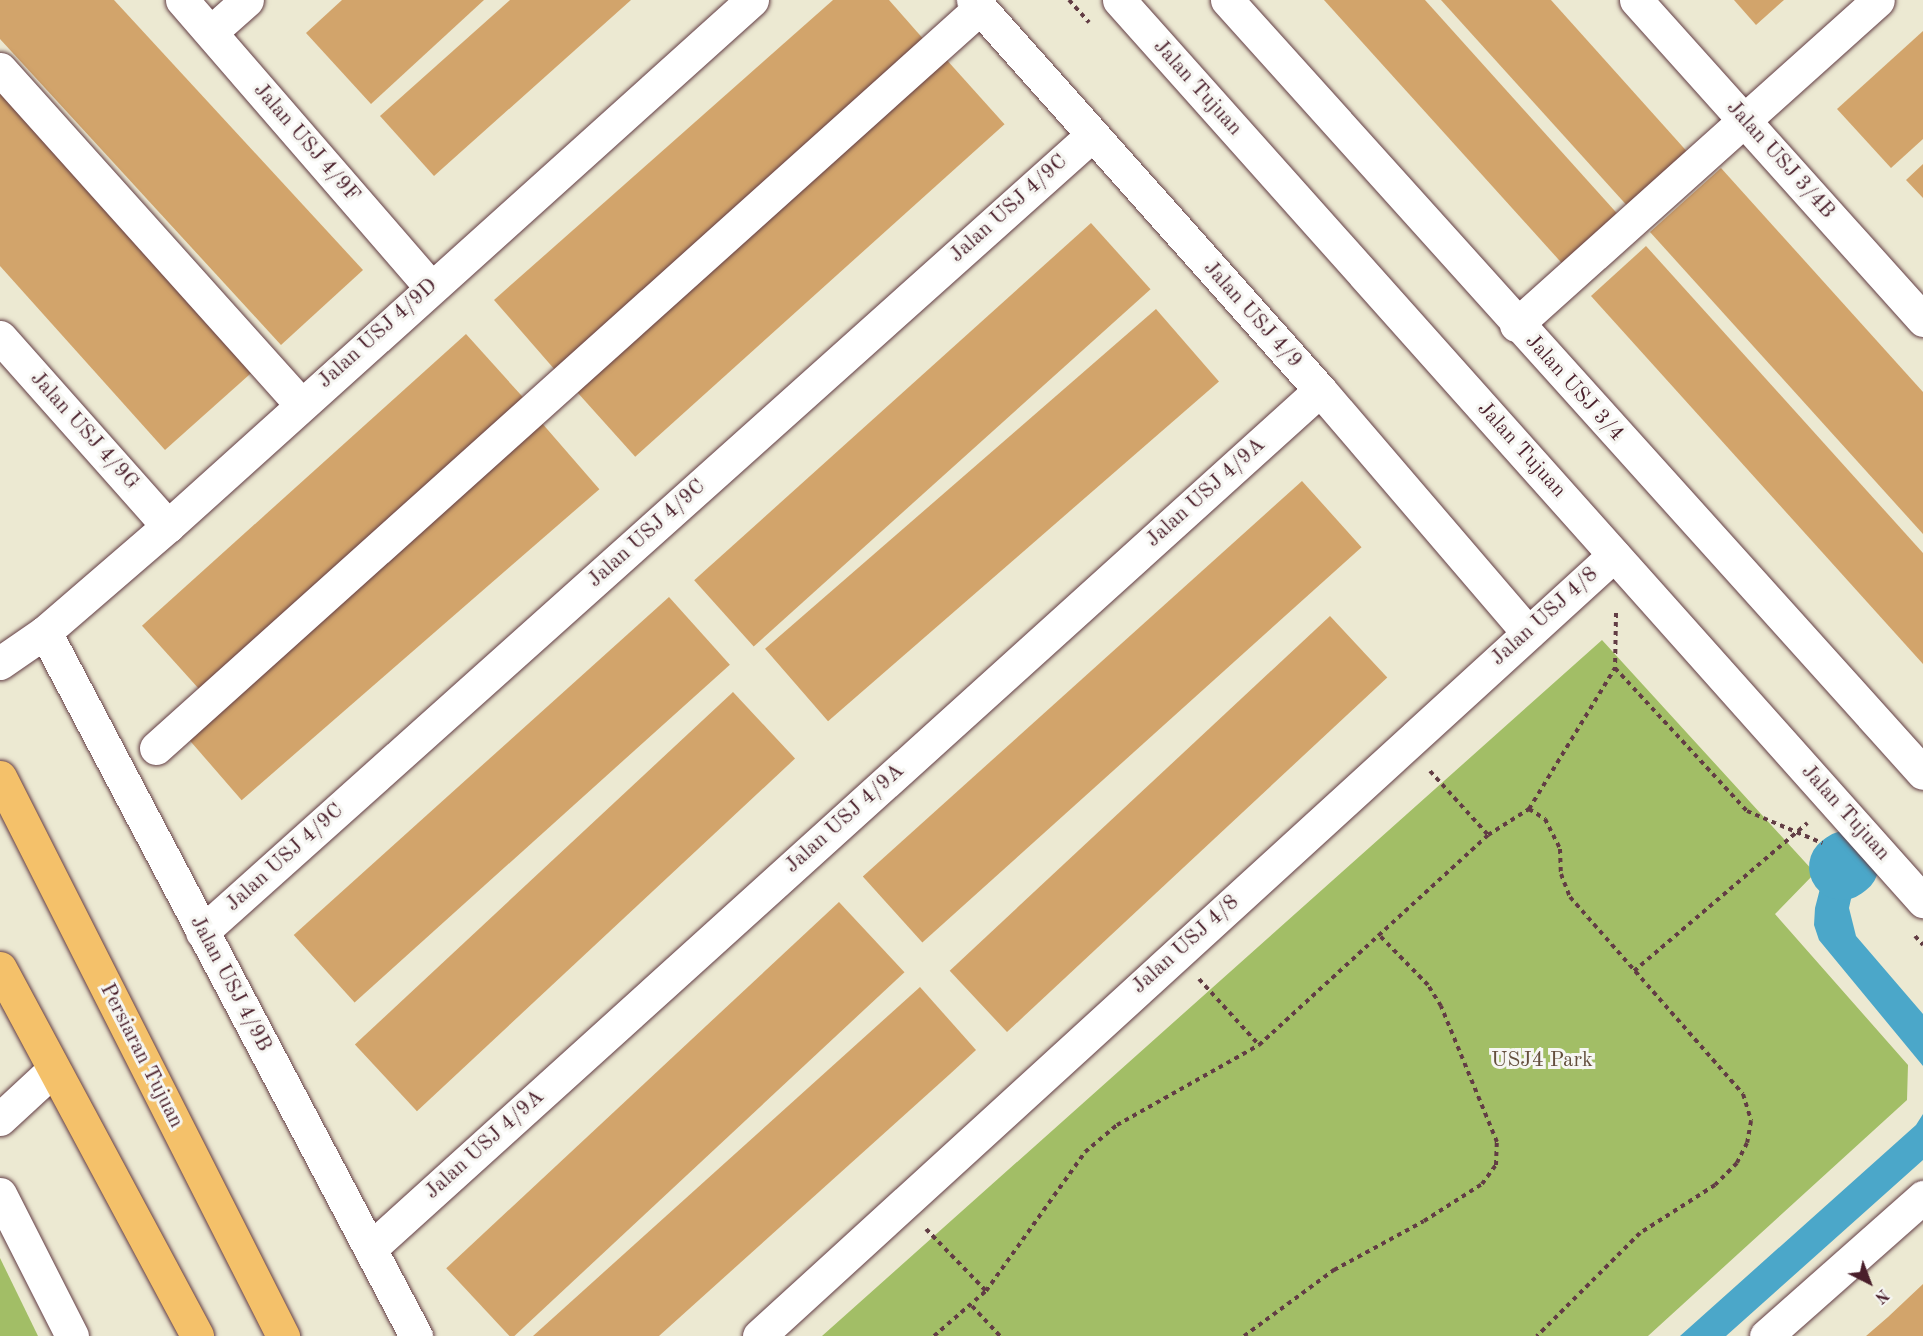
<!DOCTYPE html>
<html>
<head>
<meta charset="utf-8">
<style>
	body { margin:0 }
	#map { position:relative; width:1923px; height:1336px; overflow:hidden; background:#ece9d2; font-family:"Old Standard TT",serif }
	div>[style] { position:absolute }
	.green>* { inset:0; background:#a2be66 }
	.water>* { inset:0; background:#4ba7c9 }
	.river>* { height:66px; margin:-33px; padding:0 33px; transform-origin:33px; border-radius:33px; background:#4ba7c9 }
	.building>* { inset:0; background:#d2a46b; transform-origin:0 0 }
	.path>* { height:4px; margin-top:-2px; transform-origin:0; background:repeating-linear-gradient(90deg,#623d44 0 4.5px,transparent 0 9px) }
	.roads { filter:drop-shadow(0 0 2px #623d44) drop-shadow(0 0 2px #623d44) }
	.minor>* { height:33px; margin:-16.5px; padding:0 16.5px; transform-origin:16.5px; border-radius:16.5px; background:#fff }
	.major>* { height:33px; margin:-16.5px; padding:0 16.5px; transform-origin:16.5px; border-radius:16.5px; background:#f4c16a }
	span { translate:-50% -50%; white-space:nowrap; text-align:center; line-height:1.15; -webkit-text-stroke:6px #f6f6f2; paint-order:stroke }
	.street-label { font-size:21px; color:#4a1f2b }
	.park-label { font-size:21px; color:#644f3d }
	.north { position:absolute; left:1839px; top:1252px; width:60px; height:60px; -webkit-text-stroke:4px #f6f6f2; paint-order:stroke; rotate:138deg; font-size:16px; font-weight:700; line-height:24px; text-align:center; color:#4a1f2b }
	.north::after { content:''; display:block; margin:auto; width:21px; height:27px; background:#4a1f2b; clip-path:polygon(50% 0,100% 100%,50% 72%,0 100%) }
</style>
</head>
<body>
<div id="map">
	<div class="green">
		<div style="clip-path:polygon(1602px 640px,1815px 873px,1775px 914px,1908px 1065px,1907px 1100px,1648px 1336px,822px 1336px)"></div>
		<div style="clip-path:polygon(0 1258px,38px 1336px,0 1336px)"></div>
	</div>
	<div class="water">
		<div style="clip-path:polygon(1829px 854px,1855px 881px,1849px 908px,1856px 936px,1923px 1014px,1923px 1066px,1819px 940px,1814px 925px,1815px 908px)"></div>
		<div style="clip-path:polygon(1923px 1114px,1923px 1160px,1726px 1336px,1680px 1336px,1916px 1125px)"></div>
	</div>
	<div class="river">
		<div style="left:1842px;top:867px;width:5px;rotate:-37deg"></div>
	</div>
	<div class="building">
		<div style="clip-path:polygon(0 0,114px 0,363px 270px,281px 345px,0 39px)"></div>
		<div style="clip-path:polygon(342px 0,484px 0,371px 104px,306px 33px)"></div>
		<div style="clip-path:polygon(510px 0,631px 0,434px 176px,380px 116px)"></div>
		<div style="clip-path:polygon(833px 0,889px 0,933px 50px,562px 378px,494px 300px)"></div>
		<div style="clip-path:polygon(1324px 0,1425px 0,1623px 220px,1568px 270px)"></div>
		<div style="clip-path:polygon(1441px 0,1551px 0,1691px 156px,1631px 210px)"></div>
		<div style="clip-path:polygon(1734px 0,1784px 0,1756px 25px)"></div>
		<div style="clip-path:polygon(1923px 31px,1923px 139px,1891px 168px,1837px 109px)"></div>
		<div style="left:945px;top:58px;width:89px;height:497px;rotate:48deg"></div>
		<div style="clip-path:polygon(0 78px,258px 367px,165px 450px,0 266px)"></div>
		<div style="clip-path:polygon(1923px 164px,1923px 198px,1906px 180px)"></div>
		<div style="clip-path:polygon(1721px 168px,1923px 392px,1923px 534px,1650px 232px)"></div>
		<div style="left:1091px;top:223px;width:89px;height:534px;rotate:48deg"></div>
		<div style="clip-path:polygon(1646px 246px,1923px 553px,1923px 664px,1591px 296px)"></div>
		<div style="left:1156px;top:309px;width:96px;height:518px;rotate:49deg"></div>
		<div style="left:466px;top:334px;width:92px;height:436px;rotate:48deg"></div>
		<div style="left:541px;top:422px;width:89px;height:474px;rotate:49deg"></div>
		<div style="left:1302px;top:481px;width:89px;height:591px;rotate:48deg"></div>
		<div style="left:669px;top:597px;width:91px;height:505px;rotate:48deg"></div>
		<div style="left:1330px;top:616px;width:84px;height:520px;rotate:47deg"></div>
		<div style="left:733px;top:692px;width:91px;height:517px;rotate:47deg"></div>
		<div style="left:839px;top:902px;width:96px;height:537px;rotate:47deg"></div>
		<div style="clip-path:polygon(920px 987px,976px 1050px,950px 1074px,659px 1336px,533px 1336px)"></div>
		<div style="clip-path:polygon(1923px 1284px,1923px 1336px,1866px 1336px,1888px 1317px)"></div>
	</div>
	<div class="path">
		<div style="left:1069px;top:0;width:30px;rotate:48deg"></div>
		<div style="left:1616px;top:613px;width:55px;rotate:91deg"></div>
		<div style="left:1615px;top:668px;width:195px;rotate:47.3deg"></div>
		<div style="left:1747px;top:811px;width:82px;rotate:23.1deg"></div>
		<div style="left:1430px;top:771px;width:86px;rotate:47.8deg"></div>
		<div style="left:1529px;top:809px;width:165px;rotate:-58.6deg"></div>
		<div style="left:1915px;top:936px;width:12px;rotate:48deg"></div>
		<div style="left:1634px;top:971px;width:228px;rotate:-40.5deg"></div>
		<div style="left:1199px;top:979px;width:89px;rotate:47.7deg"></div>
		<div style="left:926px;top:1229px;width:86px;rotate:45.9deg"></div>
		<div style="left:972px;top:1306px;width:41px;rotate:47deg"></div>
		<div style="left:934px;top:1336px;width:69px;rotate:-40.9deg"></div>
		<div style="left:986px;top:1291px;width:171px;rotate:-54.5deg"></div>
		<div style="left:1085px;top:1152px;width:42px;rotate:-40.2deg"></div>
		<div style="left:1117px;top:1125px;width:163px;rotate:-29.4deg"></div>
		<div style="left:1259px;top:1045px;width:311px;rotate:-42.5deg"></div>
		<div style="left:1488px;top:835px;width:49px;rotate:-32.4deg"></div>
		<div style="left:1529px;top:809px;width:19px;rotate:32deg"></div>
		<div style="left:1545px;top:819px;width:34px;rotate:63deg"></div>
		<div style="left:1560px;top:849px;width:25px;rotate:88deg"></div>
		<div style="left:1561px;top:874px;width:25px;rotate:69deg"></div>
		<div style="left:1570px;top:897px;width:262px;rotate:48.7deg"></div>
		<div style="left:1743px;top:1094px;width:28px;rotate:73deg"></div>
		<div style="left:1751px;top:1121px;width:22px;rotate:100deg"></div>
		<div style="left:1747px;top:1143px;width:22px;rotate:117deg"></div>
		<div style="left:1737px;top:1163px;width:31px;rotate:135deg"></div>
		<div style="left:1715px;top:1185px;width:89px;rotate:147.4deg"></div>
		<div style="left:1640px;top:1233px;width:146px;rotate:135deg"></div>
		<div style="left:1244px;top:1336px;width:112px;rotate:-36.3deg"></div>
		<div style="left:1334px;top:1270px;width:102px;rotate:-28.6deg"></div>
		<div style="left:1424px;top:1221px;width:69px;rotate:-32.5deg"></div>
		<div style="left:1482px;top:1184px;width:24px;rotate:-54deg"></div>
		<div style="left:1496px;top:1165px;width:23px;rotate:-88deg"></div>
		<div style="left:1497px;top:1142px;width:147px;rotate:-112.4deg"></div>
		<div style="left:1441px;top:1006px;width:25px;rotate:-122deg"></div>
		<div style="left:1428px;top:985px;width:69px;rotate:-134.4deg"></div>
	</div>
	<div class="roads">
		<div class="minor">
			<div style="left:182px;top:0;width:379px;rotate:49.1deg"></div>
			<div style="left:973px;top:0;width:522px;rotate:48.34deg"></div>
			<div style="left:1320px;top:390px;width:320px;rotate:49.4deg"></div>
			<div style="left:1119px;top:0;width:1208px;rotate:48.26deg"></div>
			<div style="left:1227px;top:0;width:1040px;rotate:48deg"></div>
			<div style="left:1636px;top:0;width:430px;rotate:48.1deg"></div>
			<div style="left:211px;top:32px;width:48px;rotate:-41.6deg"></div>
			<div style="left:0;top:69px;width:450px;rotate:48.1deg"></div>
			<div style="left:1516px;top:325px;width:486px;rotate:-41.9deg"></div>
			<div style="left:0;top:337px;width:253px;rotate:48.4deg"></div>
			<div style="left:45px;top:632px;width:796px;rotate:62.21deg"></div>
			<div style="left:0;top:663px;width:55px;rotate:-34.6deg"></div>
			<div style="left:45px;top:632px;width:162px;rotate:-40.8deg"></div>
			<div style="left:168px;top:526px;width:786px;rotate:-42.01deg"></div>
			<div style="left:156px;top:748px;width:1108px;rotate:-41.93deg"></div>
			<div style="left:202px;top:932px;width:1195px;rotate:-41.84deg"></div>
			<div style="left:0;top:1119px;width:72px;rotate:-42.8deg"></div>
			<div style="left:0;top:1194px;width:159px;rotate:63.1deg"></div>
			<div style="left:371px;top:1248px;width:1279px;rotate:-42.12deg"></div>
			<div style="left:759px;top:1336px;width:1158px;rotate:-42.41deg"></div>
			<div style="left:1766px;top:1336px;width:210px;rotate:-41.5deg"></div>
		</div>
		<div class="major">
			<div style="left:0;top:777px;width:627px;rotate:63.15deg"></div>
			<div style="left:0;top:968px;width:417px;rotate:61.8deg"></div>
		</div>
	</div>
	<div class="street-label">
		<span style="left:1197px;top:88px;rotate:48deg">Jalan Tujuan</span>
		<span style="left:306px;top:143px;rotate:49deg">Jalan USJ 4/9F</span>
		<span style="left:1780px;top:160px;rotate:48deg">Jalan USJ 3/4B</span>
		<span style="left:1009px;top:209px;rotate:-42deg">Jalan USJ 4/9C</span>
		<span style="left:1252px;top:315px;rotate:48deg">Jalan USJ 4/9</span>
		<span style="left:378px;top:334px;rotate:-42deg">Jalan USJ 4/9D</span>
		<span style="left:1574px;top:388px;rotate:48deg">Jalan USJ 3/4</span>
		<span style="left:84px;top:431px;rotate:48deg">Jalan USJ 4/9G</span>
		<span style="left:1521px;top:450px;rotate:48deg">Jalan Tujuan</span>
		<span style="left:1206px;top:493px;rotate:-42deg">Jalan USJ 4/9A</span>
		<span style="left:647px;top:534px;rotate:-42deg">Jalan USJ 4/9C</span>
		<span style="left:1545px;top:617px;rotate:-42deg">Jalan USJ 4/8</span>
		<span style="left:1845px;top:813px;rotate:48deg">Jalan Tujuan</span>
		<span style="left:845px;top:819px;rotate:-42deg">Jalan USJ 4/9A</span>
		<span style="left:285px;top:858px;rotate:-42deg">Jalan USJ 4/9C</span>
		<span style="left:1186px;top:945px;rotate:-42deg">Jalan USJ 4/8</span>
		<span style="left:230px;top:984px;rotate:62deg">Jalan USJ 4/9B</span>
		<span style="left:141px;top:1056px;rotate:63deg">Persiaran Tujuan</span>
		<span style="left:485px;top:1145px;rotate:-42deg">Jalan USJ 4/9A</span>
	</div>
	<div class="park-label">
		<span style="left:1542px;top:1061px">USJ4 Park</span>
	</div>
	<div class="north">N</div>
</div>
</body>
</html>
